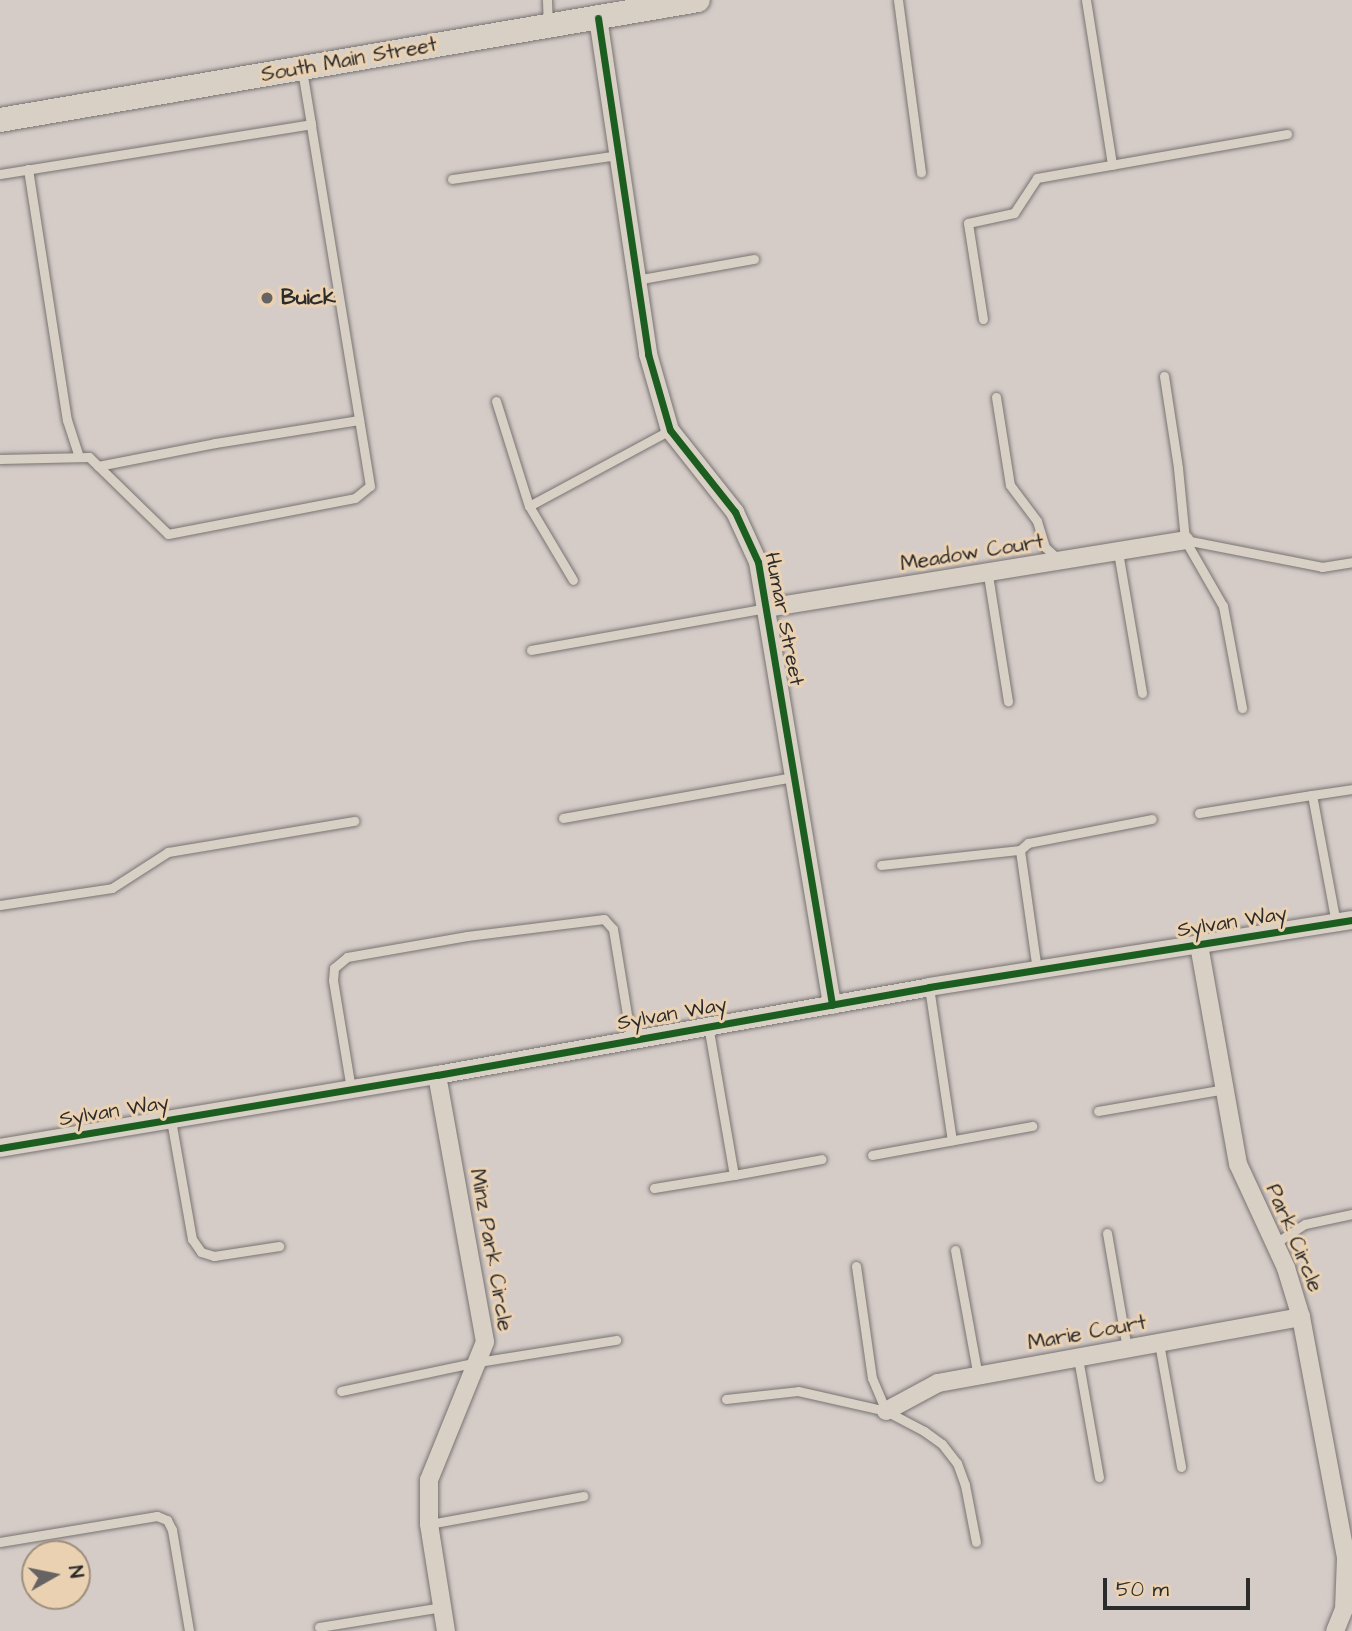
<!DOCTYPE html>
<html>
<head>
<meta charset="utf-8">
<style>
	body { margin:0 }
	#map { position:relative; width:1352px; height:1631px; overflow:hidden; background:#d5ccc8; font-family:"Architects Daughter",sans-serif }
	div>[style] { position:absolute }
	.roads { filter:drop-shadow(0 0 2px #787372) drop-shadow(0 0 2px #787372) }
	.lane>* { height:9px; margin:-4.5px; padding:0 4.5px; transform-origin:4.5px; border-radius:4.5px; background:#d8cfc5 }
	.street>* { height:18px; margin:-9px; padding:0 9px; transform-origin:9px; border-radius:9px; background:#d8cfc5 }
	.secondary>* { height:24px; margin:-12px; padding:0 12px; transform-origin:12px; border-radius:12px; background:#d8cfc5 }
	.cycleway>* { height:7px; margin:-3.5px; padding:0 3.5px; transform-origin:3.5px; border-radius:3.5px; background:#1b5e20 }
	.dots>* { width:19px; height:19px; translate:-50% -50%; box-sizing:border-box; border:4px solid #ead1b2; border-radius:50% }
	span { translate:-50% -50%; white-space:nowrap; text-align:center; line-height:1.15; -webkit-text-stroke:6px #ead1b2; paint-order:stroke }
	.street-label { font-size:21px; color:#2b2b2b }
	.poi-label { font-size:21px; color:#2b2b2b; font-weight:700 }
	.left { translate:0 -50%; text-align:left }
	.north { position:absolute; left:21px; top:1540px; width:70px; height:70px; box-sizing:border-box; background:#ead1b2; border:2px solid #9e8f7c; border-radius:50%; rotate:81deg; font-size:19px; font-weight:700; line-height:28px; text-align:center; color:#2b2b2b }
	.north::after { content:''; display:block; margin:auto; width:24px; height:32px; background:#666362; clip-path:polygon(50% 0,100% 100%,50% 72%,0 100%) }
	.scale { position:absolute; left:1103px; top:1578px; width:147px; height:32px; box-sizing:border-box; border:4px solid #2b2b2b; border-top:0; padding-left:9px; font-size:21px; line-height:24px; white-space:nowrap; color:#2b2b2b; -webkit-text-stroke:5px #ead1b2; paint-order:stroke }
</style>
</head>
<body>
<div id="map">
	<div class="roads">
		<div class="lane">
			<div style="left:547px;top:0;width:24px;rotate:88deg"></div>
			<div style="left:898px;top:0;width:174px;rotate:82.4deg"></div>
			<div style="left:1086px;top:0;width:167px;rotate:81deg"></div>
			<div style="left:28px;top:169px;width:254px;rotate:81.2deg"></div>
			<div style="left:67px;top:420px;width:39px;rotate:72deg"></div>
			<div style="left:0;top:174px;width:315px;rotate:-9.1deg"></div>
			<div style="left:311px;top:124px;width:55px;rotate:-99.5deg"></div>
			<div style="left:452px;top:179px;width:168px;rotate:-8.2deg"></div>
			<div style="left:636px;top:280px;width:120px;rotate:-10.1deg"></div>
			<div style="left:983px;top:319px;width:97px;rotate:-98.9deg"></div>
			<div style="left:968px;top:223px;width:47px;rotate:-12.3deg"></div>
			<div style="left:1014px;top:213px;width:42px;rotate:-56.7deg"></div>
			<div style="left:1037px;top:178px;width:254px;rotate:-10deg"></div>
			<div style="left:1164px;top:376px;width:93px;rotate:81.3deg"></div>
			<div style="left:1178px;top:468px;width:72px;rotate:84.4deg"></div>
			<div style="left:1185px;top:540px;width:76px;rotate:60.1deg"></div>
			<div style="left:1223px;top:606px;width:104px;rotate:79.4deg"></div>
			<div style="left:996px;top:397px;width:89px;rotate:81deg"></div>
			<div style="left:1010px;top:485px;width:45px;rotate:53.1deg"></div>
			<div style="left:1037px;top:521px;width:27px;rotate:73deg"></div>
			<div style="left:1045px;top:547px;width:21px;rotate:43deg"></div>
			<div style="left:496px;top:401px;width:110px;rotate:72.6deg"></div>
			<div style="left:0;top:459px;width:89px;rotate:-1.3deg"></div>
			<div style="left:89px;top:457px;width:110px;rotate:44.3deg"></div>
			<div style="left:168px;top:534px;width:190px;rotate:-10.9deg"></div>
			<div style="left:355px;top:498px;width:19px;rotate:-39deg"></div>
			<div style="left:370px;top:486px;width:367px;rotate:-99.3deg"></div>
			<div style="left:98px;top:466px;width:119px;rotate:-11.1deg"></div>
			<div style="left:215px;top:443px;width:146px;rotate:-9.1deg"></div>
			<div style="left:1185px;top:540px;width:140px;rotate:11.1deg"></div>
			<div style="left:1322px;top:567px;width:30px;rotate:-9deg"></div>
			<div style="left:1118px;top:552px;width:143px;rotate:80.3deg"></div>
			<div style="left:988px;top:575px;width:128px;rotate:81deg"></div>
			<div style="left:573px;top:580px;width:86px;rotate:-120.7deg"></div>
			<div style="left:529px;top:506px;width:160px;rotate:-28.3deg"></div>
			<div style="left:531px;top:650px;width:240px;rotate:-10.1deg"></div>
			<div style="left:1312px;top:795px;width:40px;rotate:-8.5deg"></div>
			<div style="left:1199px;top:813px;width:114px;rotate:-9.1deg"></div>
			<div style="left:1312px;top:795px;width:130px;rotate:79.4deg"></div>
			<div style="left:563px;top:818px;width:235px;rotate:-10.1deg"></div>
			<div style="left:881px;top:865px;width:140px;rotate:-6.2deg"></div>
			<div style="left:0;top:905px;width:113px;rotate:-8.6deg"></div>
			<div style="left:112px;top:888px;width:67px;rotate:-32.7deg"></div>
			<div style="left:168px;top:852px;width:189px;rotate:-9.5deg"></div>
			<div style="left:1037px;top:970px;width:121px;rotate:-98.1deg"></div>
			<div style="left:1020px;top:850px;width:11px;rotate:-41deg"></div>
			<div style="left:1028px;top:843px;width:126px;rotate:-11deg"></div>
			<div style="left:929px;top:987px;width:155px;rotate:81.5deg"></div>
			<div style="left:708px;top:1025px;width:152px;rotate:80.2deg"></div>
			<div style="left:734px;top:1175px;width:89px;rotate:-10.3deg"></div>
			<div style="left:351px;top:1089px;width:110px;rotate:-99.4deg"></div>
			<div style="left:333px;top:980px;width:12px;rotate:-85deg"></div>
			<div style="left:334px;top:968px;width:17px;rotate:-40deg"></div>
			<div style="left:347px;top:957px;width:122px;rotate:-9.9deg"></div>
			<div style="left:467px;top:936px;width:138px;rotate:-7.1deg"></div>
			<div style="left:604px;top:919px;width:13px;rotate:48deg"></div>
			<div style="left:613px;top:929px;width:111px;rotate:80.7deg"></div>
			<div style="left:1098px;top:1111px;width:129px;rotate:-9.8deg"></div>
			<div style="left:171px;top:1120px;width:121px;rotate:80deg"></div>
			<div style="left:192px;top:1239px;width:16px;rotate:55deg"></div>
			<div style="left:201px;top:1252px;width:14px;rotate:17deg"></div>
			<div style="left:214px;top:1256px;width:66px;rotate:-8.7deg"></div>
			<div style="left:872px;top:1155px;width:163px;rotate:-10.3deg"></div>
			<div style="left:654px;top:1188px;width:81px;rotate:-9.2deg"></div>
			<div style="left:1107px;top:1233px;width:118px;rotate:80.2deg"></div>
			<div style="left:1274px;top:1244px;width:37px;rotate:-33deg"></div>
			<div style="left:1305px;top:1224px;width:48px;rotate:-12deg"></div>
			<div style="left:955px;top:1250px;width:128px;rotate:79.7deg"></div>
			<div style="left:856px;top:1266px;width:113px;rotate:81.9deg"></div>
			<div style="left:872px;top:1378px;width:36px;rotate:67deg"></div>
			<div style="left:1159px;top:1343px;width:126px;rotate:79.9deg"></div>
			<div style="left:1078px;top:1358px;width:121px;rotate:80deg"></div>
			<div style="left:341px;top:1391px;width:140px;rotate:-12deg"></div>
			<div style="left:478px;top:1362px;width:140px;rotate:-9.1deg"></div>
			<div style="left:726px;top:1399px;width:72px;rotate:-6.3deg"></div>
			<div style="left:798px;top:1391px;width:90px;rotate:12.8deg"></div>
			<div style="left:886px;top:1411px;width:43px;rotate:27.8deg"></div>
			<div style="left:924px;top:1431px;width:22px;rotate:36deg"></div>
			<div style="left:942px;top:1444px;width:24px;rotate:52deg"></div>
			<div style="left:957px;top:1463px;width:23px;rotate:70deg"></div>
			<div style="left:965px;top:1485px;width:58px;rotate:79.1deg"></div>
			<div style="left:429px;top:1524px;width:157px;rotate:-10.3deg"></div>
			<div style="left:0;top:1542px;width:159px;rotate:-9.4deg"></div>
			<div style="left:157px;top:1516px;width:11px;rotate:22deg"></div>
			<div style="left:167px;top:1520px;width:11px;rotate:63deg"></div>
			<div style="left:172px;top:1530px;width:102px;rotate:80.4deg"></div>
			<div style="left:319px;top:1627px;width:125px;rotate:-9.2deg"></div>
		</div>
		<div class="street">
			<div style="left:598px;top:18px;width:340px;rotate:81.5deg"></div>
			<div style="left:648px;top:354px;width:79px;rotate:73.9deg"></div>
			<div style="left:670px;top:430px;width:105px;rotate:51.6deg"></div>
			<div style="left:735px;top:512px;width:55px;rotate:65.3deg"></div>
			<div style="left:758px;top:562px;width:449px;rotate:80.5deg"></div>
			<div style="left:767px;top:608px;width:423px;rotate:-9.2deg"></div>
			<div style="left:1199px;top:945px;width:222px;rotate:79.9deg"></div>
			<div style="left:1238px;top:1164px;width:115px;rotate:65.2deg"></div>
			<div style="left:1286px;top:1268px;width:51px;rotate:73deg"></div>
			<div style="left:1301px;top:1317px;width:245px;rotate:79.4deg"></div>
			<div style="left:1346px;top:1558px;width:51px;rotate:92.2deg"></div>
			<div style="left:1344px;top:1609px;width:24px;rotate:112deg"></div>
			<div style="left:437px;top:1075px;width:271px;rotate:79.8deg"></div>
			<div style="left:485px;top:1342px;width:149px;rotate:112.1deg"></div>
			<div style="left:429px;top:1480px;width:44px;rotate:90deg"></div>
			<div style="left:429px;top:1524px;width:108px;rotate:81deg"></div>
			<div style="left:0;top:1148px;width:443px;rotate:-9.5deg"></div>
			<div style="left:437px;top:1075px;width:500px;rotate:-10.1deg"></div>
			<div style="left:929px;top:987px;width:428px;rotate:-9deg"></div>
			<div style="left:886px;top:1411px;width:59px;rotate:-28.3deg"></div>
			<div style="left:938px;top:1383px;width:369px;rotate:-10.3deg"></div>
		</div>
		<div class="secondary">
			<div style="left:0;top:120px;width:708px;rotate:-9.75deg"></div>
		</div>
	</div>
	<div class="cycleway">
		<div style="left:598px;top:18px;width:340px;rotate:81.5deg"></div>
		<div style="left:648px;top:354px;width:79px;rotate:73.9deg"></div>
		<div style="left:670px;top:430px;width:105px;rotate:51.6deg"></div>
		<div style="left:735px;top:512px;width:55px;rotate:65.3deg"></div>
		<div style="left:758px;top:562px;width:449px;rotate:80.5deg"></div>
		<div style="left:0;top:1148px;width:443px;rotate:-9.5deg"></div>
		<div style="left:437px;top:1075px;width:500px;rotate:-10.1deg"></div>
		<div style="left:929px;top:987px;width:428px;rotate:-9deg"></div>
	</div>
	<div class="dots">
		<div style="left:267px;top:298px;background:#666362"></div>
	</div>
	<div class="street-label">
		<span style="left:349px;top:60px;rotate:-10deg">South Main Street</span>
		<span style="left:972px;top:553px;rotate:-9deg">Meadow Court</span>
		<span style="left:784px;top:619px;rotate:79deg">Humar Street</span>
		<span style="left:1232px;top:922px;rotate:-9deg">Sylvan Way</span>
		<span style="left:672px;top:1014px;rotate:-10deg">Sylvan Way</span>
		<span style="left:114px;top:1111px;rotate:-9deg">Sylvan Way</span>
		<span style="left:1294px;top:1238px;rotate:67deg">Park Circle</span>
		<span style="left:491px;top:1250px;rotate:80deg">Minz Park Circle</span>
		<span style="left:1087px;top:1333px;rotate:-10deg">Marie Court</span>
	</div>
	<div class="poi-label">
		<span class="left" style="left:281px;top:298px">Buick</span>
	</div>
	<div class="north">N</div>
	<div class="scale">50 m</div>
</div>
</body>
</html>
